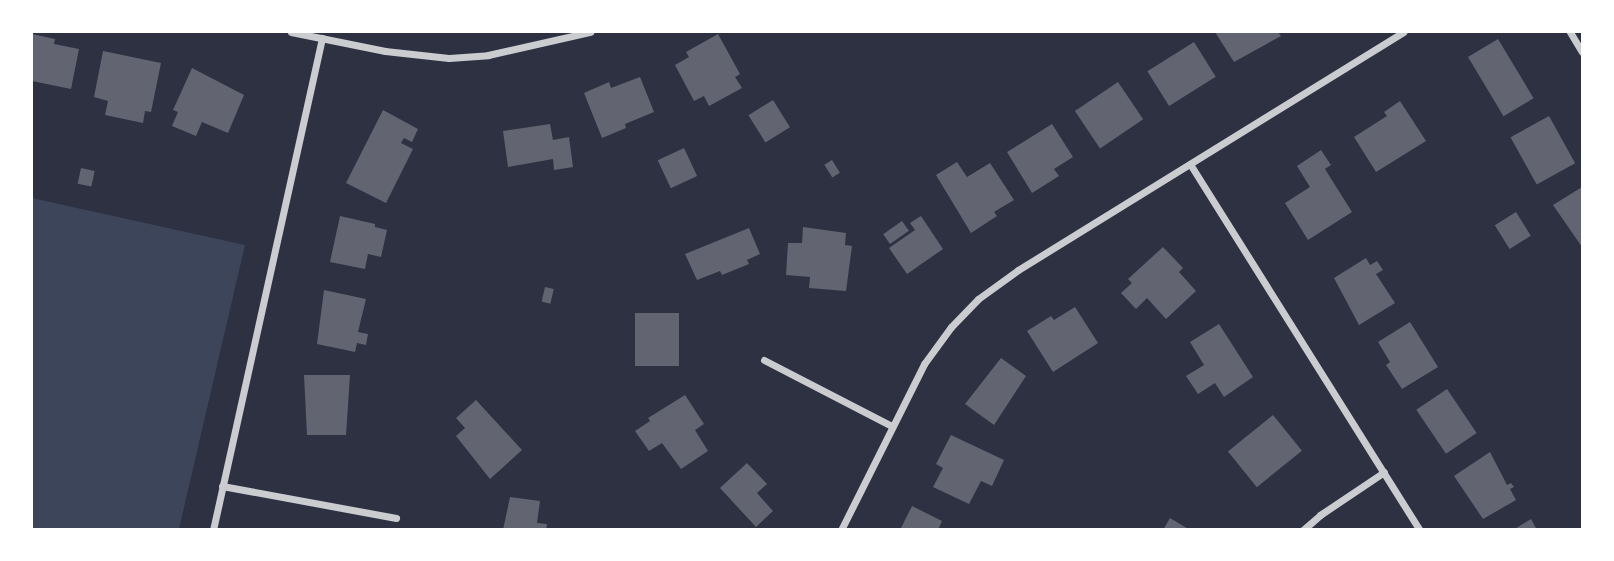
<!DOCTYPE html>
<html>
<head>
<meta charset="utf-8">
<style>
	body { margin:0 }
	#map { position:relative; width:1614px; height:561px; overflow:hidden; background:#2d3142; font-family:"Sofia Sans Condensed",sans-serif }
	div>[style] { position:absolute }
	.green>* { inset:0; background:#3c4559 }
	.building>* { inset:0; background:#626471; transform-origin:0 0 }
	.minor>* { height:7px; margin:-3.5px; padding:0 3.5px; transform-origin:3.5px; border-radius:3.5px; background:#caccd0 }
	span { translate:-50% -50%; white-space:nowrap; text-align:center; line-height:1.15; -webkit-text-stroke:7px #fff; paint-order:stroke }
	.frame { position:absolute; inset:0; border:33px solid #fff; pointer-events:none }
</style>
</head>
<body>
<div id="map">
	<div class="green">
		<div style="clip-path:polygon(32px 198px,245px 245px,179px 529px,32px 529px)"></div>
	</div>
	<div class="building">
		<div style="clip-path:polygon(1215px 32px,1278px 32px,1281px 36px,1234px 62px)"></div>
		<div style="clip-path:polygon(32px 34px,55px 39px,54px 44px,79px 49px,71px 89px,32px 81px)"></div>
		<div style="clip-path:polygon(718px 34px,740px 74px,735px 77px,742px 88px,709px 106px,704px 96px,694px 101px,675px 65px,689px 57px,686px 52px)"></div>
		<div style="left:1498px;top:39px;width:69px;height:35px;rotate:59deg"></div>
		<div style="left:1194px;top:42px;width:41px;height:55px;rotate:58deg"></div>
		<div style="clip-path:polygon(103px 51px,161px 63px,151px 112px,145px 111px,143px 123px,105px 115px,108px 101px,94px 97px)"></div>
		<div style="clip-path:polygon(192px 68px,244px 95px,228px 133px,202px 122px,196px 136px,172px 126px,178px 112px,173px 110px)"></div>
		<div style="clip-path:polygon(640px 77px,654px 112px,625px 124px,626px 128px,602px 138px,584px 93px,609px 82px,611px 88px)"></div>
		<div style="left:1118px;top:82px;width:45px;height:52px;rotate:56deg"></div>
		<div style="left:773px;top:100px;width:32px;height:29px;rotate:58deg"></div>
		<div style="clip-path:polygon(1400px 101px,1426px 141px,1376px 172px,1354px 137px,1387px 116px,1384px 112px)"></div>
		<div style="clip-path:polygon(383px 110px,418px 129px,412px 142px,404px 138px,401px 143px,413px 149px,386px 203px,346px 183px)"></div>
		<div style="left:1549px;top:116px;width:54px;height:44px;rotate:61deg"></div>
		<div style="clip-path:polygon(550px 124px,553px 140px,569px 137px,573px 167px,554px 170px,553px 159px,508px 167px,503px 131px)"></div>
		<div style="clip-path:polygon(1052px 124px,1073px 157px,1054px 169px,1059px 176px,1032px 193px,1007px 152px)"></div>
		<div style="left:684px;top:148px;width:31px;height:29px;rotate:65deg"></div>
		<div style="clip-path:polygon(1321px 150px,1331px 165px,1325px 169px,1352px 212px,1308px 240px,1285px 203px,1310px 187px,1297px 166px)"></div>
		<div style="left:832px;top:160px;width:15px;height:9px;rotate:58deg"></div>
		<div style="clip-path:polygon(957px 162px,967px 177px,990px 163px,1014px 200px,994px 212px,997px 216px,971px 233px,936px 175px)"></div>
		<div style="left:81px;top:168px;width:14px;height:16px;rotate:12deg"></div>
		<div style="clip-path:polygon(1582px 187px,1582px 247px,1553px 205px)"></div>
		<div style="left:1516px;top:212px;width:28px;height:25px;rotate:58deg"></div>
		<div style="clip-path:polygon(340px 216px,375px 224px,375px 227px,387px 230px,381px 257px,368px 254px,365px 269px,330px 262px)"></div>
		<div style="clip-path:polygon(921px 216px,943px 249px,907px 274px,889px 248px,915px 230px,910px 223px)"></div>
		<div style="left:902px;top:221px;width:12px;height:23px;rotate:55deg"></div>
		<div style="clip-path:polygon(803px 227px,846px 233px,845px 245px,852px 246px,846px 291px,809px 288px,810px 277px,786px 275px,788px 243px,802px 243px)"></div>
		<div style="clip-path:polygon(749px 228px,760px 254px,747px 260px,749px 264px,722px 275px,720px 271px,697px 280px,685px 254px)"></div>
		<div style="clip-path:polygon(1163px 247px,1183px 268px,1179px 272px,1196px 291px,1166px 319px,1147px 298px,1136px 309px,1121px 293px,1132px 283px,1128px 279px)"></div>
		<div style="clip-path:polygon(1366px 258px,1370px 265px,1377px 261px,1383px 270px,1376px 274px,1395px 303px,1359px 325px,1334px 278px)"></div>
		<div style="left:545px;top:287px;width:9px;height:15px;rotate:13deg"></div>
		<div style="clip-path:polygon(324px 290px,366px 299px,358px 332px,368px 334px,366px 345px,357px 343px,355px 352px,317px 344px)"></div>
		<div style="clip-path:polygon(1075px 307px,1098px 343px,1053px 372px,1027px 331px,1051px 316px,1054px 320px)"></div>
		<div style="left:635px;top:313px;width:44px;height:53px"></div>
		<div style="clip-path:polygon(1410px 322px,1438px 367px,1402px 389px,1386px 365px,1390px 362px,1378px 342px)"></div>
		<div style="clip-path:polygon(1219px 324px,1253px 377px,1224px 397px,1215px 383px,1198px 394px,1186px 376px,1204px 365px,1190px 342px)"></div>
		<div style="clip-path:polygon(1001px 358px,1026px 376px,994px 425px,965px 404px)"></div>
		<div style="clip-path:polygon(304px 375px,350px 375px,346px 435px,307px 435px)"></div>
		<div style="left:1447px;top:389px;width:53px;height:37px;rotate:56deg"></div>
		<div style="clip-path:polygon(685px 395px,704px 424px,695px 430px,708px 451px,681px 469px,662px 443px,649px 451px,635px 431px,650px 421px,648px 418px)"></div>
		<div style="clip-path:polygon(476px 400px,522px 450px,490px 479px,456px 436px,465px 428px,456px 418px)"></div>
		<div style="left:1273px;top:415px;width:46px;height:58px;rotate:51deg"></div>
		<div style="clip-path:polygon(951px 435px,1004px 460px,992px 486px,981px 481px,969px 504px,933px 487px,943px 468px,936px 464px)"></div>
		<div style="clip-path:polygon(1490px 452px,1507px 485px,1511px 483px,1514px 487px,1510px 489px,1516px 500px,1483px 519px,1454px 476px)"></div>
		<div style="clip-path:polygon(747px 463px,767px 484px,757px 493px,773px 511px,756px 527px,720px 488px)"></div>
		<div style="clip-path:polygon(510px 497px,540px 501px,537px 523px,547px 524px,546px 530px,503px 530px)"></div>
		<div style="clip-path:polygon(912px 506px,942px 521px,938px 530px,900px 530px)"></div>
		<div style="clip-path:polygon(1170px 518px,1190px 530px,1163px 530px)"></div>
		<div style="clip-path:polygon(1531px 519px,1537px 530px,1513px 530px)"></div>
	</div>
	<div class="minor">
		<div style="left:291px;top:32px;width:96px;rotate:11.4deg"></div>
		<div style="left:385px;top:51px;width:64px;rotate:6.2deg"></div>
		<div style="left:449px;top:58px;width:39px;rotate:-4deg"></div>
		<div style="left:488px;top:55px;width:105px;rotate:-12.7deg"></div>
		<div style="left:1570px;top:32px;width:23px;rotate:59deg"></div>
		<div style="left:1190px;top:164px;width:432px;rotate:57.9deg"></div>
		<div style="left:764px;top:360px;width:144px;rotate:27.3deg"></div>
		<div style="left:222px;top:486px;width:177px;rotate:10.4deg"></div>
		<div style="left:213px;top:530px;width:504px;rotate:-77.51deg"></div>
		<div style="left:841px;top:530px;width:186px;rotate:-63.4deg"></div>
		<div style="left:924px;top:364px;width:46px;rotate:-53.9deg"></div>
		<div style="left:951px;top:327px;width:39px;rotate:-46deg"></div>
		<div style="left:978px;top:299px;width:49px;rotate:-35.9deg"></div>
		<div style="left:1018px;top:270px;width:453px;rotate:-31.7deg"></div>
		<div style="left:1303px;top:530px;width:23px;rotate:-41deg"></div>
		<div style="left:1320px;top:515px;width:77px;rotate:-33.9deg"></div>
	</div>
	<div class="frame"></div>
</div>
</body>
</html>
